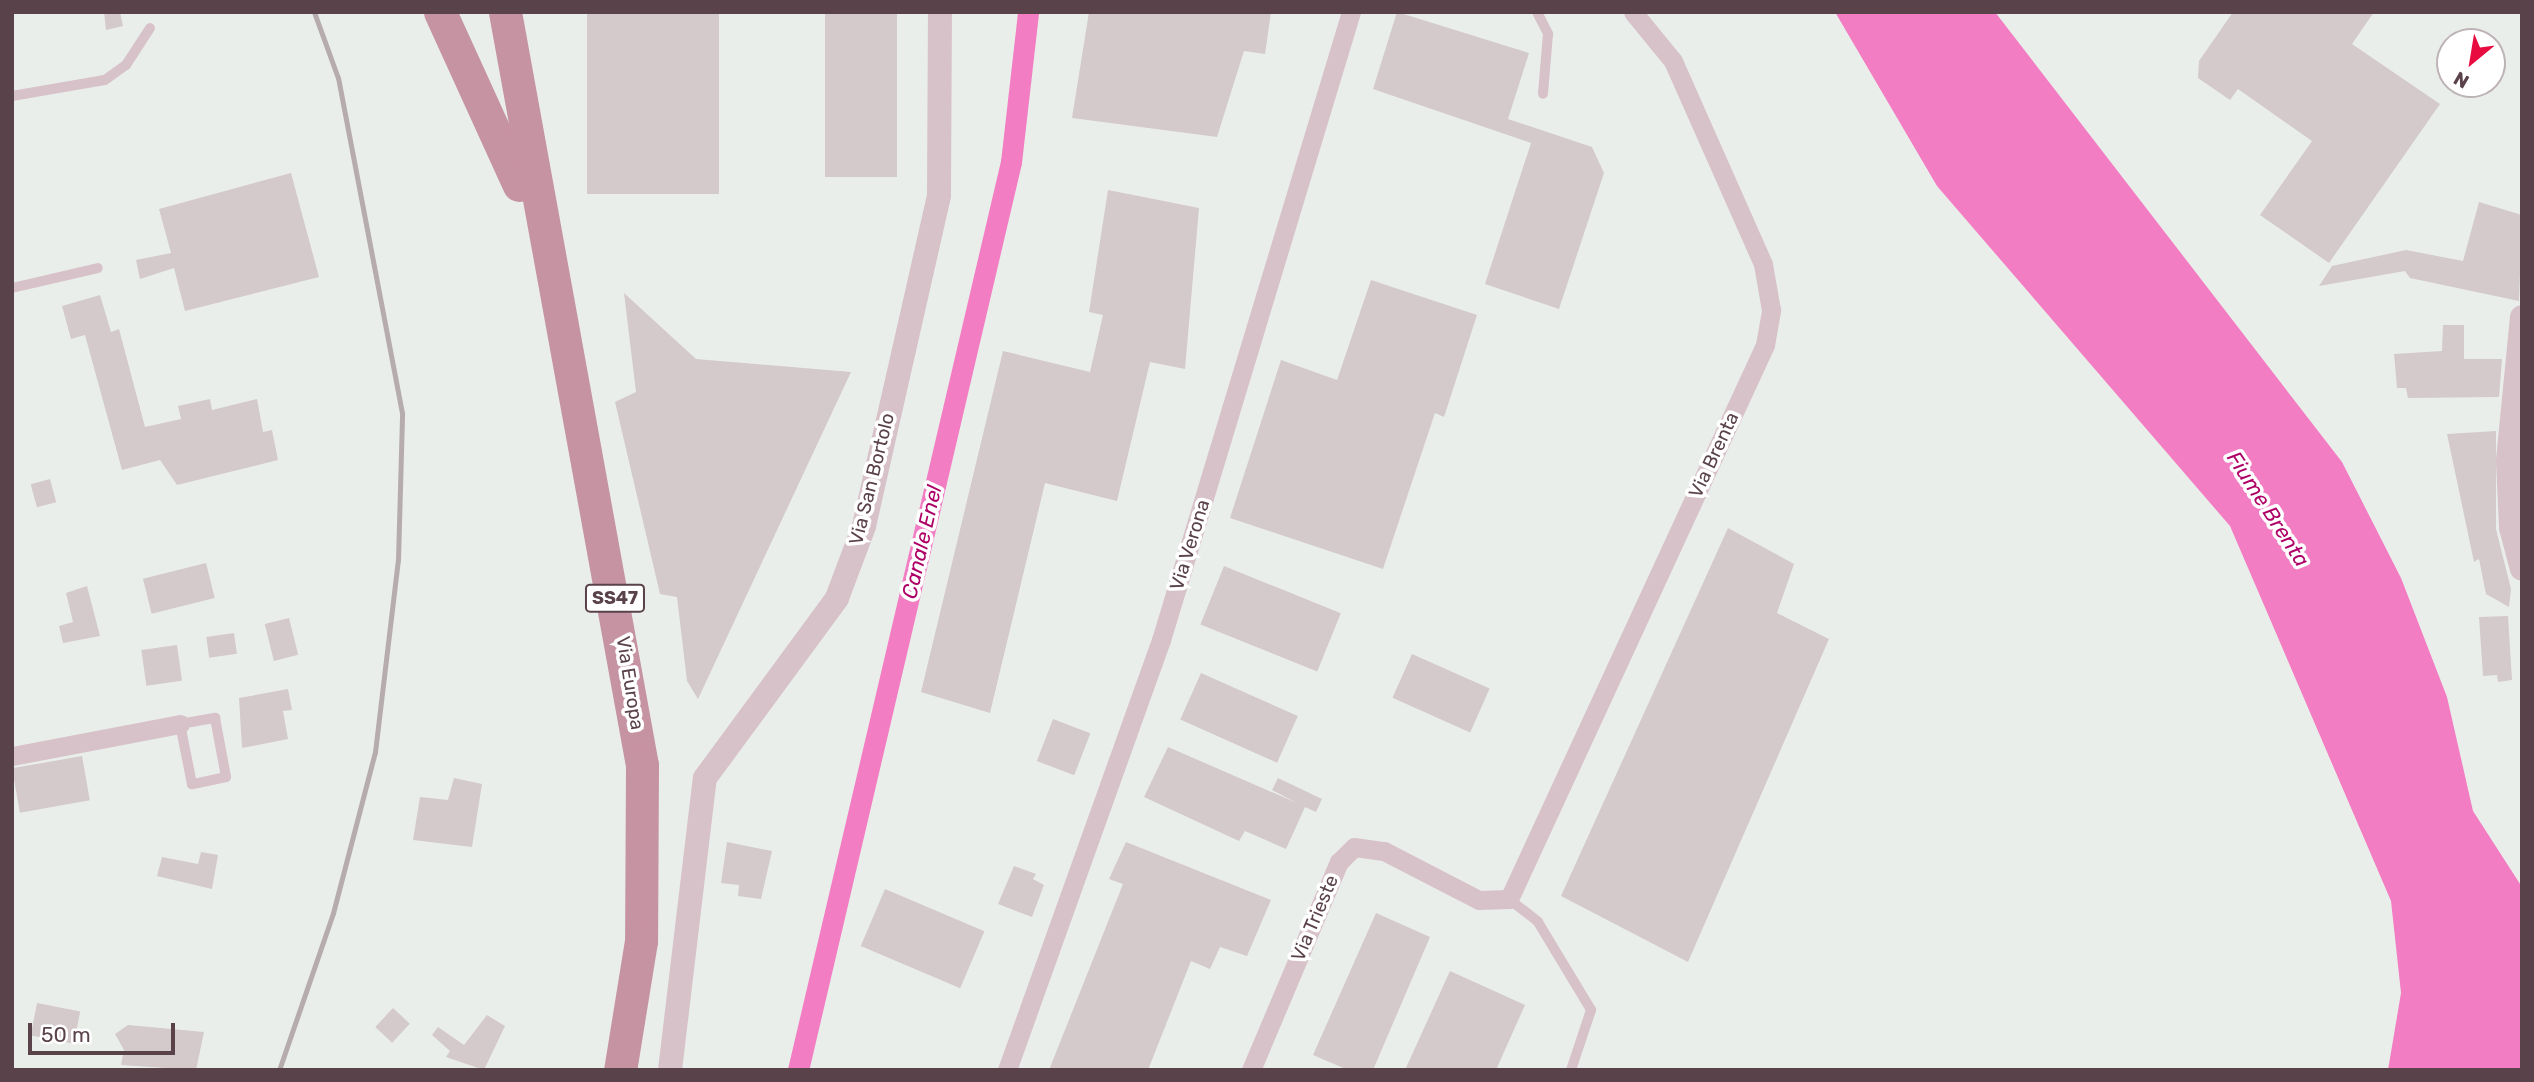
<!DOCTYPE html>
<html>
<head>
<meta charset="utf-8">
<style>
	body { margin:0 }
	#map { position:relative; width:2534px; height:1082px; overflow:hidden; background:#eaeeeb; font-family:Rubik,sans-serif }
	div>[style] { position:absolute }
	.water>* { inset:0; background:#f27dc2 }
	.canal>* { height:21px; margin:-10.5px; padding:0 10.5px; transform-origin:10.5px; border-radius:10.5px; background:#f27dc2 }
	.building>* { inset:0; background:#d4c9cb; transform-origin:0 0 }
	.service>* { height:10px; margin:-5px; padding:0 5px; transform-origin:5px; border-radius:5px; background:#d7c2c9 }
	.minor>* { height:19px; margin:-9.5px; padding:0 9.5px; transform-origin:9.5px; border-radius:9.5px; background:#d7c2c9 }
	.tertiary>* { height:24px; margin:-12px; padding:0 12px; transform-origin:12px; border-radius:12px; background:#d7c2c9 }
	.trunk>* { height:33px; margin:-16.5px; padding:0 16.5px; transform-origin:16.5px; border-radius:16.5px; background:#c693a2 }
	.rail>* { height:5px; margin:-2.5px; padding:0 2.5px; transform-origin:2.5px; border-radius:2.5px; background:#b6acae }
	span { translate:-50% -50%; white-space:nowrap; text-align:center; line-height:1.15; -webkit-text-stroke:7px #fff; paint-order:stroke }
	.shield-label span { padding:2px 5px; background:#fff; border:2px solid; border-radius:5px; -webkit-text-stroke-width:0 }
	.shield-label { font-size:18px; color:#5a424a; font-weight:700 }
	.street-label { font-size:19px; color:#5a424a }
	.water-label { font-size:21px; color:#ae0167; font-style:italic }
	.frame { position:absolute; inset:0; border:14px solid #5a424a; pointer-events:none }
	.north { position:absolute; left:2436px; top:28px; width:70px; height:70px; box-sizing:border-box; background:#fff; border:2px solid #bdb3b7; border-radius:50%; rotate:210deg; font-size:19px; font-weight:700; line-height:28px; text-align:center; color:#5a424a }
	.north::after { content:''; display:block; margin:auto; width:24px; height:32px; background:#e80b3f; clip-path:polygon(50% 0,100% 100%,50% 72%,0 100%) }
	.scale { position:absolute; left:28px; top:1023px; width:147px; height:32px; box-sizing:border-box; border:4px solid #5a424a; border-top:0; padding-left:9px; font-size:21px; line-height:24px; white-space:nowrap; color:#5a424a; -webkit-text-stroke:5px #fff; paint-order:stroke }
</style>
</head>
<body>
<div id="map">
	<div class="water">
		<div style="clip-path:polygon(1835px 12px,1995px 12px,2342px 462px,2401px 578px,2447px 697px,2473px 811px,2522px 887px,2522px 1070px,2388px 1070px,2401px 993px,2391px 901px,2230px 526px,1937px 186px)"></div>
	</div>
	<div class="canal">
		<div style="left:798px;top:1070px;width:933px;rotate:-76.8deg"></div>
		<div style="left:1011px;top:162px;width:151px;rotate:-83.5deg"></div>
	</div>
	<div class="building">
		<div style="clip-path:polygon(104px 12px,120px 12px,123px 26px,106px 30px)"></div>
		<div style="left:587px;top:12px;width:132px;height:182px"></div>
		<div style="left:825px;top:12px;width:72px;height:165px"></div>
		<div style="clip-path:polygon(1089px 12px,1271px 12px,1265px 54px,1244px 51px,1217px 137px,1072px 118px)"></div>
		<div style="clip-path:polygon(1397px 12px,1529px 53px,1508px 119px,1592px 147px,1604px 173px,1559px 309px,1485px 284px,1531px 143px,1373px 89px)"></div>
		<div style="clip-path:polygon(2233px 12px,2374px 12px,2352px 44px,2440px 104px,2329px 263px,2260px 215px,2312px 141px,2238px 89px,2230px 100px,2198px 78px,2199px 61px)"></div>
		<div style="clip-path:polygon(291px 173px,319px 277px,185px 311px,174px 268px,140px 279px,136px 260px,171px 253px,159px 209px)"></div>
		<div style="clip-path:polygon(1108px 190px,1199px 208px,1185px 369px,1150px 362px,1117px 501px,1045px 483px,990px 713px,921px 692px,1003px 351px,1090px 372px,1103px 315px,1089px 312px)"></div>
		<div style="clip-path:polygon(2479px 202px,2522px 215px,2519px 301px,2410px 278px,2405px 271px,2319px 286px,2332px 266px,2406px 250px,2463px 261px)"></div>
		<div style="clip-path:polygon(1371px 280px,1477px 315px,1444px 417px,1435px 413px,1383px 569px,1230px 518px,1281px 360px,1337px 380px)"></div>
		<div style="clip-path:polygon(624px 293px,696px 359px,851px 372px,698px 699px,687px 681px,677px 597px,660px 594px,615px 402px,636px 392px)"></div>
		<div style="clip-path:polygon(100px 295px,111px 332px,119px 329px,145px 427px,181px 419px,178px 406px,210px 399px,212px 410px,257px 399px,263px 432px,272px 430px,278px 460px,177px 485px,160px 460px,122px 470px,85px 335px,71px 339px,62px 306px)"></div>
		<div style="clip-path:polygon(2443px 325px,2464px 325px,2464px 359px,2502px 359px,2499px 397px,2408px 398px,2406px 388px,2397px 388px,2394px 354px,2442px 351px)"></div>
		<div style="clip-path:polygon(2496px 431px,2496px 529px,2511px 589px,2509px 607px,2486px 594px,2479px 559px,2474px 562px,2447px 434px)"></div>
		<div style="left:50px;top:479px;width:24px;height:20px;rotate:75deg"></div>
		<div style="clip-path:polygon(1728px 528px,1794px 564px,1777px 613px,1829px 639px,1688px 962px,1561px 896px)"></div>
		<div style="left:206px;top:563px;width:36px;height:65px;rotate:76deg"></div>
		<div style="left:1224px;top:566px;width:126px;height:63px;rotate:22deg"></div>
		<div style="clip-path:polygon(87px 586px,100px 636px,63px 643px,59px 626px,73px 622px,66px 593px)"></div>
		<div style="clip-path:polygon(2508px 616px,2512px 680px,2498px 682px,2497px 675px,2483px 676px,2479px 617px)"></div>
		<div style="left:289px;top:618px;width:38px;height:25px;rotate:76deg"></div>
		<div style="left:234px;top:633px;width:21px;height:28px;rotate:82deg"></div>
		<div style="left:177px;top:645px;width:36px;height:36px;rotate:82deg"></div>
		<div style="left:1412px;top:654px;width:85px;height:48px;rotate:24deg"></div>
		<div style="left:1201px;top:673px;width:106px;height:51px;rotate:24deg"></div>
		<div style="clip-path:polygon(288px 689px,292px 710px,283px 711px,288px 739px,242px 748px,239px 698px)"></div>
		<div style="left:1053px;top:719px;width:40px;height:45px;rotate:21deg"></div>
		<div style="clip-path:polygon(1168px 747px,1297px 803px,1272px 790px,1278px 778px,1322px 799px,1316px 812px,1305px 807px,1286px 849px,1245px 831px,1239px 841px,1144px 797px)"></div>
		<div style="left:82px;top:756px;width:45px;height:71px;rotate:80deg"></div>
		<div style="clip-path:polygon(454px 778px,482px 784px,472px 847px,413px 840px,420px 797px,448px 800px)"></div>
		<div style="clip-path:polygon(727px 842px,772px 851px,761px 899px,738px 896px,739px 885px,721px 883px)"></div>
		<div style="clip-path:polygon(1126px 842px,1271px 900px,1247px 956px,1220px 947px,1210px 969px,1191px 961px,1148px 1070px,1049px 1070px,1123px 884px,1109px 879px)"></div>
		<div style="clip-path:polygon(201px 852px,218px 855px,212px 889px,157px 876px,162px 857px,198px 864px)"></div>
		<div style="clip-path:polygon(1014px 866px,1036px 874px,1033px 879px,1044px 885px,1032px 917px,998px 904px)"></div>
		<div style="left:885px;top:889px;width:108px;height:62px;rotate:23deg"></div>
		<div style="clip-path:polygon(1376px 913px,1430px 937px,1373px 1070px,1348px 1070px,1313px 1055px)"></div>
		<div style="clip-path:polygon(1450px 971px,1525px 1005px,1496px 1070px,1405px 1070px)"></div>
		<div style="left:37px;top:1003px;width:44px;height:33px;rotate:11deg"></div>
		<div style="left:393px;top:1008px;width:23px;height:26px;rotate:43deg"></div>
		<div style="clip-path:polygon(487px 1015px,505px 1026px,484px 1070px,446px 1057px,450px 1051px,432px 1035px,438px 1027px,464px 1045px)"></div>
		<div style="clip-path:polygon(128px 1025px,204px 1032px,196px 1070px,121px 1065px,124px 1050px,115px 1034px)"></div>
	</div>
	<div class="service">
		<div style="left:1537px;top:12px;width:25px;rotate:63deg"></div>
		<div style="left:1548px;top:34px;width:60px;rotate:94.8deg"></div>
		<div style="left:12px;top:96px;width:94px;rotate:-9.8deg"></div>
		<div style="left:105px;top:80px;width:26px;rotate:-36deg"></div>
		<div style="left:126px;top:65px;width:44px;rotate:-57deg"></div>
		<div style="left:12px;top:288px;width:88px;rotate:-13.1deg"></div>
		<div style="left:215px;top:718px;width:60px;rotate:79.4deg"></div>
		<div style="left:226px;top:777px;width:35px;rotate:168deg"></div>
		<div style="left:192px;top:784px;width:61px;rotate:-101.3deg"></div>
		<div style="left:180px;top:724px;width:36px;rotate:-10deg"></div>
		<div style="left:1509px;top:899px;width:37px;rotate:38deg"></div>
		<div style="left:1538px;top:922px;width:103px;rotate:58.9deg"></div>
		<div style="left:1591px;top:1010px;width:63px;rotate:108.4deg"></div>
	</div>
	<div class="minor">
		<div style="left:12px;top:756px;width:171px;rotate:-10.8deg"></div>
		<div style="left:1007px;top:1070px;width:457px;rotate:-70.3deg"></div>
		<div style="left:1161px;top:640px;width:656px;rotate:-73.17deg"></div>
		<div style="left:1251px;top:1070px;width:226px;rotate:-67.1deg"></div>
		<div style="left:1339px;top:862px;width:21px;rotate:-45deg"></div>
		<div style="left:1354px;top:847px;width:30px;rotate:8deg"></div>
		<div style="left:1384px;top:851px;width:107px;rotate:27.3deg"></div>
		<div style="left:1479px;top:900px;width:30px;rotate:-2deg"></div>
		<div style="left:1509px;top:899px;width:610px;rotate:-65.2deg"></div>
		<div style="left:1765px;top:345px;width:36px;rotate:-80deg"></div>
		<div style="left:1771px;top:310px;width:47px;rotate:-99.9deg"></div>
		<div style="left:1763px;top:264px;width:222px;rotate:-113.9deg"></div>
		<div style="left:1673px;top:61px;width:63px;rotate:-129.2deg"></div>
	</div>
	<div class="tertiary">
		<div style="left:2522px;top:317px;width:145px;rotate:95.6deg"></div>
		<div style="left:2508px;top:461px;width:67px;rotate:87.4deg"></div>
		<div style="left:2511px;top:528px;width:42px;rotate:75deg"></div>
		<div style="left:670px;top:1070px;width:294px;rotate:-83.2deg"></div>
		<div style="left:705px;top:778px;width:223px;rotate:-53.7deg"></div>
		<div style="left:837px;top:598px;width:77px;rotate:-69.4deg"></div>
		<div style="left:864px;top:526px;width:339px;rotate:-77.2deg"></div>
		<div style="left:939px;top:195px;width:183px;rotate:-89.7deg"></div>
	</div>
	<div class="trunk">
		<div style="left:440px;top:12px;width:190px;rotate:65.5deg"></div>
		<div style="left:505px;top:12px;width:765px;rotate:79.69deg"></div>
		<div style="left:642px;top:765px;width:176px;rotate:90.3deg"></div>
		<div style="left:641px;top:941px;width:131px;rotate:99.2deg"></div>
	</div>
	<div class="rail">
		<div style="left:279px;top:1070px;width:166px;rotate:-71deg"></div>
		<div style="left:333px;top:913px;width:166px;rotate:-75.4deg"></div>
		<div style="left:375px;top:752px;width:193px;rotate:-83.2deg"></div>
		<div style="left:398px;top:560px;width:147px;rotate:-88.4deg"></div>
		<div style="left:402px;top:413px;width:341px;rotate:-100.8deg"></div>
		<div style="left:338px;top:78px;width:70px;rotate:-110deg"></div>
	</div>
	<div class="shield-label">
		<span style="left:615px;top:598px">SS47</span>
	</div>
	<div class="street-label">
		<span style="left:1714px;top:455px;rotate:-65deg">Via Brenta</span>
		<span style="left:872px;top:479px;rotate:-76deg">Via San Bortolo</span>
		<span style="left:1190px;top:545px;rotate:-73deg">Via Verona</span>
		<span style="left:630px;top:683px;rotate:81deg">Via Europa</span>
		<span style="left:1315px;top:918px;rotate:-67deg">Via Trieste</span>
	</div>
	<div class="water-label">
		<span style="left:2268px;top:509px;rotate:57deg">Fiume Brenta</span>
		<span style="left:922px;top:542px;rotate:-77deg">Canale Enel</span>
	</div>
	<div class="frame"></div>
	<div class="north">N</div>
	<div class="scale">50 m</div>
</div>
</body>
</html>
